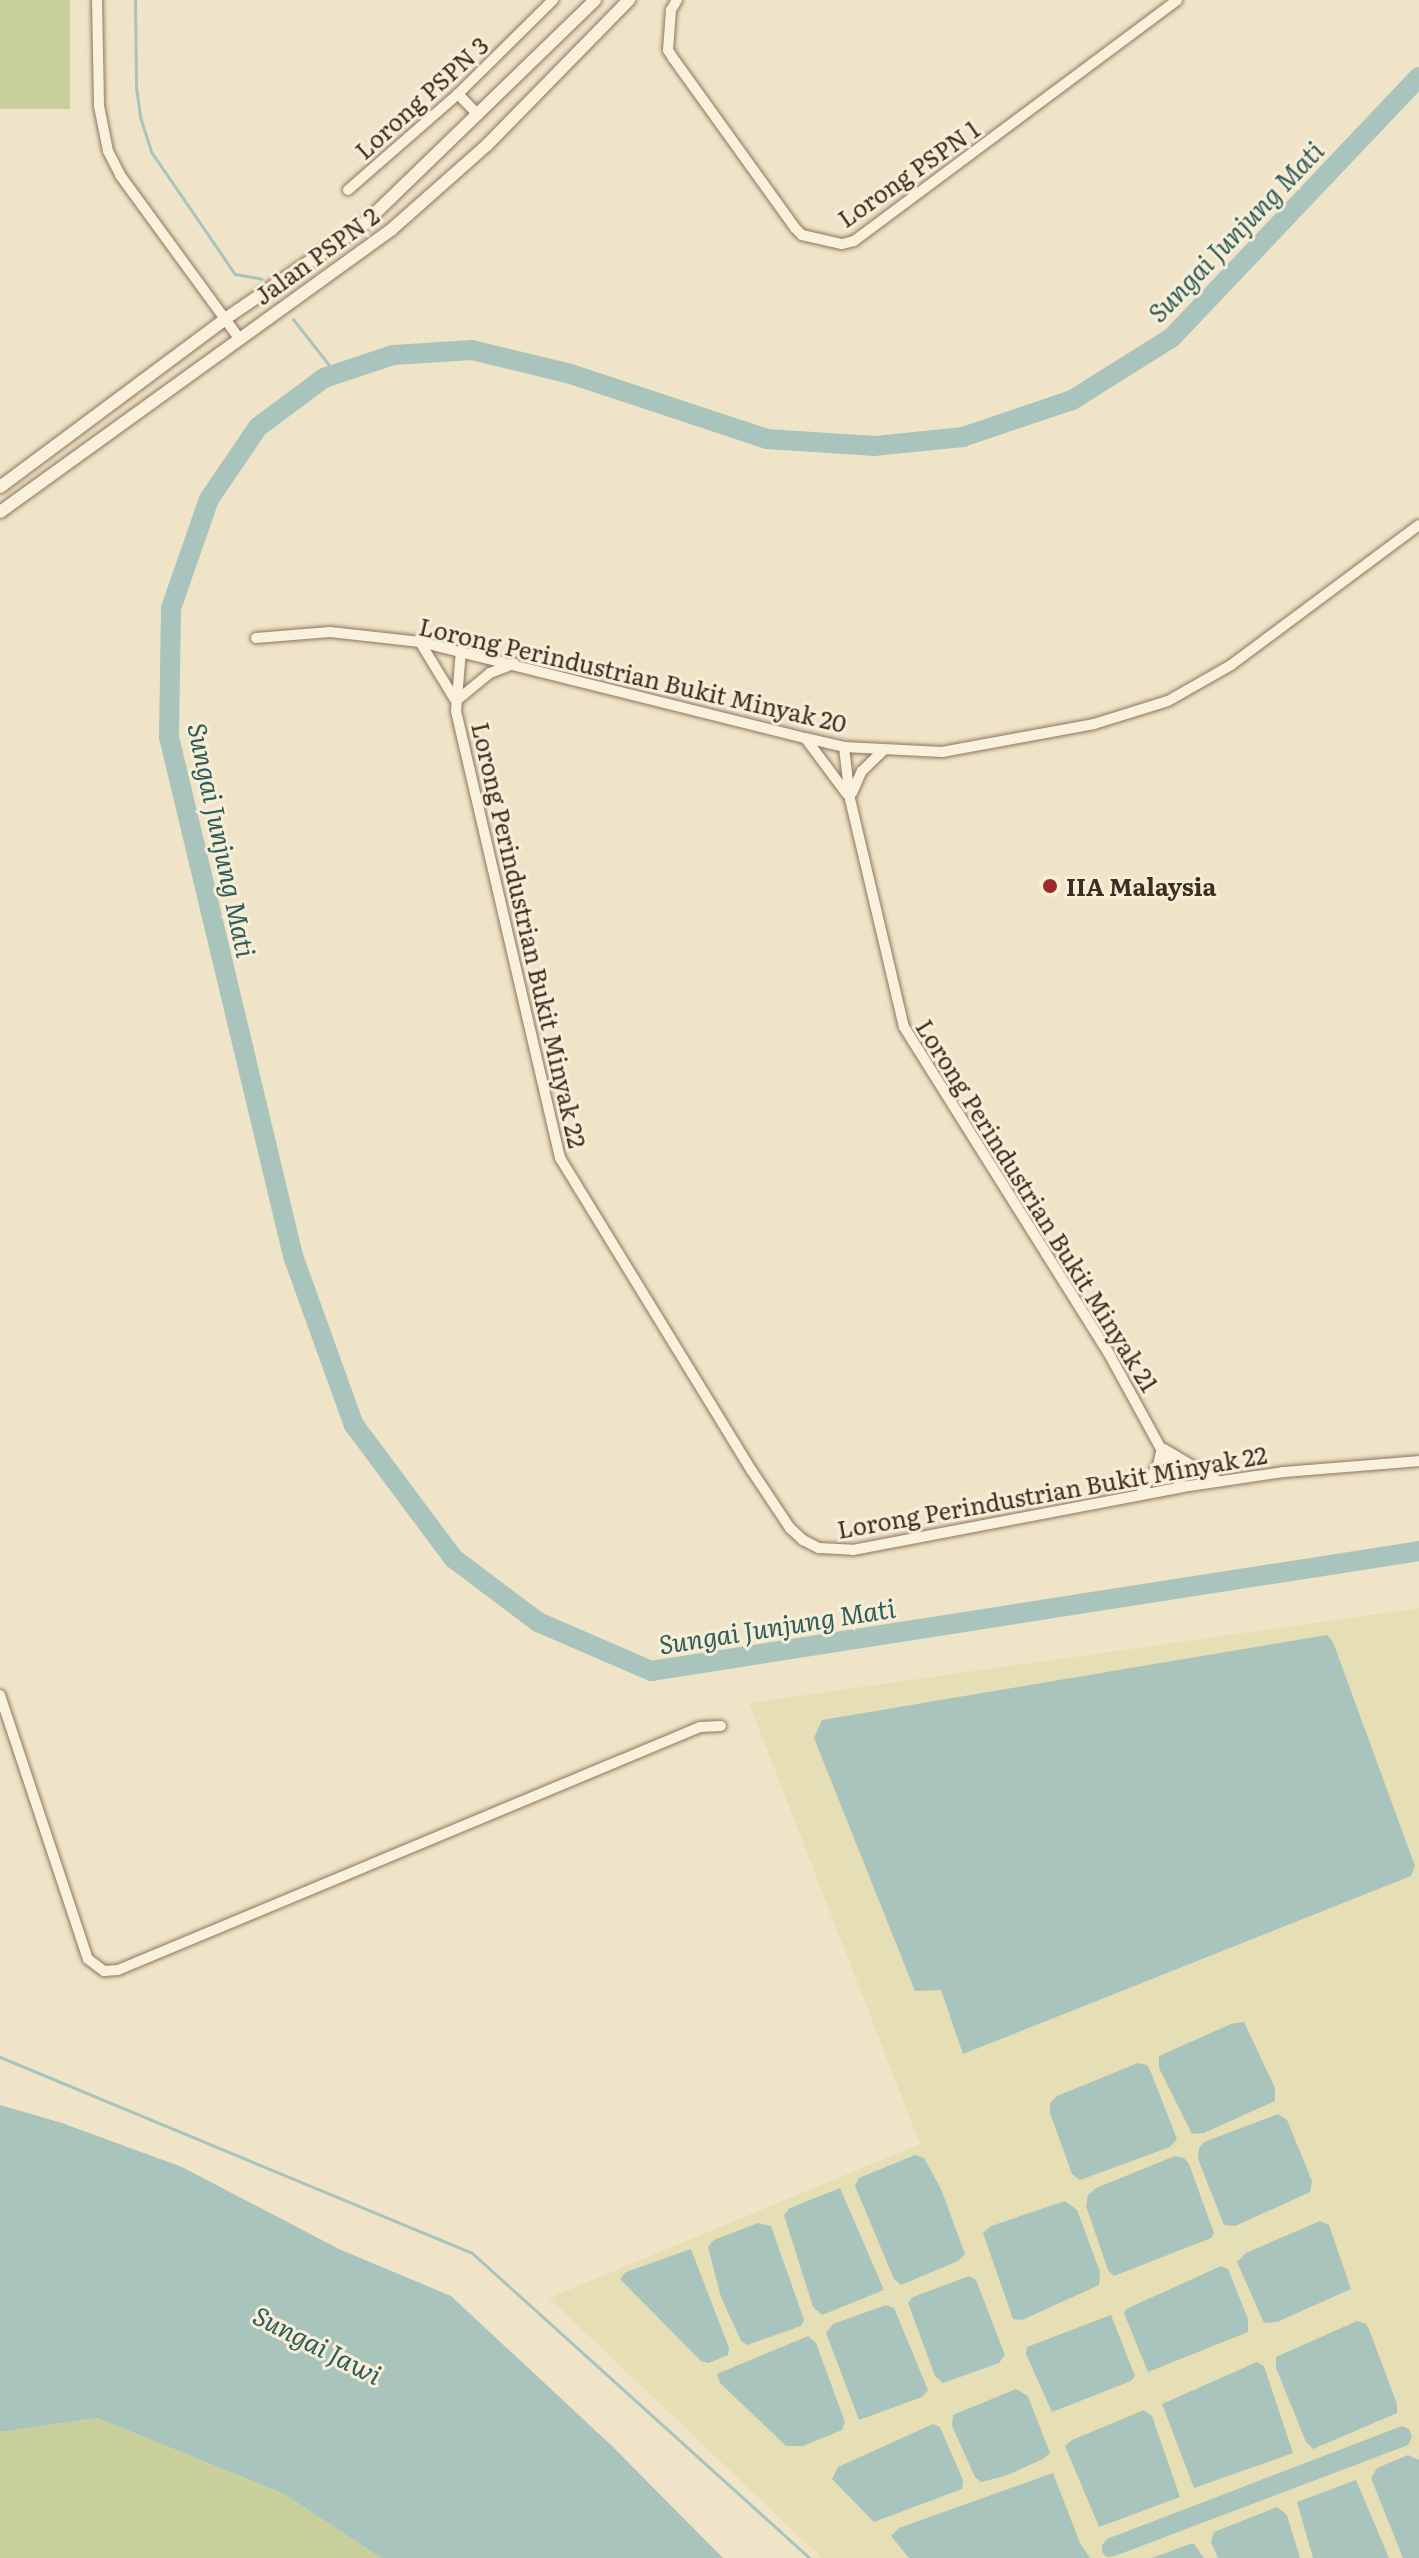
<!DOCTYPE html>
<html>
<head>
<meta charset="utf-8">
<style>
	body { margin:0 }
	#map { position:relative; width:1419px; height:2558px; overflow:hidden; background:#f0e4c8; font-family:Literata,serif }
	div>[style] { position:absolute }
	.farmland>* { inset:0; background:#e6deb5 }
	.green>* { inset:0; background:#c9cf9b; transform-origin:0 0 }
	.water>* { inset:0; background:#a9c4bc }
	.stream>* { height:3px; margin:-1.5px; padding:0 1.5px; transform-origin:1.5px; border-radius:1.5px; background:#a9c4bc }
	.river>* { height:20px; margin:-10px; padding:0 10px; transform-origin:10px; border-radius:10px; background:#a9c4bc }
	.roads { filter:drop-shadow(0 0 2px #8d765c) drop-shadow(0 0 2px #8d765c) }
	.minor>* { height:10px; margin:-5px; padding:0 5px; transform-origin:5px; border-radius:5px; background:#faf1dc }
	.tertiary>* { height:12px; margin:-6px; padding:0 6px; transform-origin:6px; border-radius:6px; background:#faf1dc }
	.dots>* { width:22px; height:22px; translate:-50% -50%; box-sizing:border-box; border:4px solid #f7eed8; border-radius:50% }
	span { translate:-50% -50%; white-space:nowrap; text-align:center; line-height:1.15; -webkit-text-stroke:6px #f7eed8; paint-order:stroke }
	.street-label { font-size:24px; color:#3d2e20 }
	.poi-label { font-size:24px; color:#3d2e20; font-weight:700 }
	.left { translate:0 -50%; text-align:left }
	.water-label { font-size:26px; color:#2f5d5a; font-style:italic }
</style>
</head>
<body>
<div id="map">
	<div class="farmland">
		<div style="clip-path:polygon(1419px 1608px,1419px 2558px,822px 2558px,549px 2298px,920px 2144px,749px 1703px)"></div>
	</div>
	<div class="green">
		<div style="left:0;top:0;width:70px;height:109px"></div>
		<div style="clip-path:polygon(97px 2418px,284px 2494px,381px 2558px,0 2558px,0 2432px)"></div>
	</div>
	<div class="water">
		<div style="clip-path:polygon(1327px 1635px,1333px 1642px,1415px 1866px,1411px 1876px,963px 2054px,941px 1990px,915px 1991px,814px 1738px,822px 1720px)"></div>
		<div style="clip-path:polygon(1244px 2022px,1275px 2088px,1275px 2101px,1204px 2133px,1192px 2134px,1159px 2068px,1159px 2056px,1231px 2024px)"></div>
		<div style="clip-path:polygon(1138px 2063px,1147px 2065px,1150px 2070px,1177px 2139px,1170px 2147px,1080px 2180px,1072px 2174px,1050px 2113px,1050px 2103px,1057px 2096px)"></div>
		<div style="clip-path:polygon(0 2105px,62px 2123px,182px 2167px,339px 2249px,451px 2296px,612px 2446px,723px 2558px,381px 2558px,284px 2494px,97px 2418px,0 2432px)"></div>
		<div style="clip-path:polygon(1278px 2114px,1287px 2120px,1312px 2181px,1310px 2192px,1235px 2226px,1224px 2225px,1198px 2159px,1199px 2148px,1204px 2142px)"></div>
		<div style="clip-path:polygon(915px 2155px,924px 2158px,941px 2189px,965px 2254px,958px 2261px,901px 2285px,894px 2279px,855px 2186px,859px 2178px)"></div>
		<div style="clip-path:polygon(1175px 2156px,1184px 2158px,1189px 2164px,1214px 2233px,1211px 2238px,1114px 2276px,1108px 2270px,1086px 2206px,1088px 2195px,1096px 2188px)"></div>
		<div style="clip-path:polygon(840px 2188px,884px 2290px,822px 2315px,813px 2307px,784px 2215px,790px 2208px)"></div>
		<div style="clip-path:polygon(1065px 2201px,1077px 2210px,1100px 2272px,1099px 2285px,1022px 2320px,1013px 2319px,983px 2233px,991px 2226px)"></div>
		<div style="clip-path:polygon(1320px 2221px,1329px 2225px,1351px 2289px,1277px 2322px,1264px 2323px,1237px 2262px,1246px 2253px)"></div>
		<div style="clip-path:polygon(758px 2223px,771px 2226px,804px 2320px,801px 2326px,747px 2345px,741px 2341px,721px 2297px,708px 2247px,714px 2240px)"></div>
		<div style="clip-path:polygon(691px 2249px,729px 2348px,728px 2355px,709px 2363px,701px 2361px,620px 2279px,626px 2272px)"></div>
		<div style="clip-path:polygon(1221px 2266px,1228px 2269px,1248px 2319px,1248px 2332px,1148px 2372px,1124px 2313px,1126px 2309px)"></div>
		<div style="clip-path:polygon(969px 2276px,976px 2280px,1005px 2355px,999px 2363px,943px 2383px,935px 2376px,908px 2303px,913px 2297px)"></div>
		<div style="clip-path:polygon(886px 2305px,894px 2308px,928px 2390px,922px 2397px,859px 2420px,826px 2333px,833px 2324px)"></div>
		<div style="clip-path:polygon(1111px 2315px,1135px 2376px,1131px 2381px,1052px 2412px,1026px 2354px,1027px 2347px)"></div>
		<div style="clip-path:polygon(1357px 2321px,1366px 2324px,1369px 2329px,1397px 2404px,1397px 2413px,1313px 2449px,1306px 2442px,1276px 2368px,1276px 2357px)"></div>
		<div style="clip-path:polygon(808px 2336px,816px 2343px,845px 2422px,842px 2430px,803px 2446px,786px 2446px,720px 2383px,717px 2374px)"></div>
		<div style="clip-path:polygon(1257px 2362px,1264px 2366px,1293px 2453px,1194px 2488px,1162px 2404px)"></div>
		<div style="clip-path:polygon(1016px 2389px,1028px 2396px,1050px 2453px,1043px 2459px,1005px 2476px,981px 2482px,975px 2477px,952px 2426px,953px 2415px)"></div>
		<div style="clip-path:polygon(1144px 2410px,1152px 2416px,1180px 2497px,1099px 2527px,1065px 2446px,1072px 2440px)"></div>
		<div style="clip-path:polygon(933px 2424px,940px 2427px,963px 2480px,962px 2489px,874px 2522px,832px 2479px,838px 2467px)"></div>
		<div style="clip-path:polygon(1402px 2426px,1409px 2429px,1412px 2437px,1408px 2445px,1115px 2556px,1107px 2557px,1102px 2552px,1102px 2545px,1107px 2539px)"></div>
		<div style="clip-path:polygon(1408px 2455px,1419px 2460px,1419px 2558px,1403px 2558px,1371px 2478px,1377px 2468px)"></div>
		<div style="clip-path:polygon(1053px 2473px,1080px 2543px,1090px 2558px,909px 2558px,891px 2536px,899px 2528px)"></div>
		<div style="clip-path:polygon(1356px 2480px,1389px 2558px,1313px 2558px,1297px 2502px)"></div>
		<div style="clip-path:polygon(1277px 2507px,1287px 2515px,1300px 2558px,1218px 2558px,1211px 2542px,1214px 2532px)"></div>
		<div style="clip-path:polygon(1194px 2544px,1204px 2558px,1152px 2558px,1190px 2544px)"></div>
	</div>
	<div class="stream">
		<div style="left:135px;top:0;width:87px;rotate:89.3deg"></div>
		<div style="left:136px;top:87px;width:30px;rotate:82deg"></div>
		<div style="left:140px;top:117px;width:38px;rotate:72deg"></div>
		<div style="left:152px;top:153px;width:147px;rotate:55.6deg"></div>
		<div style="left:235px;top:274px;width:27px;rotate:10deg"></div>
		<div style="left:293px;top:319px;width:70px;rotate:52deg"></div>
		<div style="left:0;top:2057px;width:511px;rotate:22.55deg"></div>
		<div style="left:472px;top:2253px;width:455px;rotate:42.1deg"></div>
	</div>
	<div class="river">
		<div style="left:1419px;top:77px;width:360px;rotate:133.5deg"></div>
		<div style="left:1171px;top:338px;width:117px;rotate:147.9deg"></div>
		<div style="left:1072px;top:400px;width:115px;rotate:161.3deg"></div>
		<div style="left:963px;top:437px;width:88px;rotate:174.2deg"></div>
		<div style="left:875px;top:446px;width:108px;rotate:-176.3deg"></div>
		<div style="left:767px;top:439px;width:206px;rotate:-161.7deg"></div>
		<div style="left:571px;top:374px;width:102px;rotate:-166.4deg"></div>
		<div style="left:472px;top:350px;width:79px;rotate:176.4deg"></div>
		<div style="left:393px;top:355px;width:73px;rotate:161.6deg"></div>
		<div style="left:324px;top:378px;width:82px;rotate:143.4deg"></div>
		<div style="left:258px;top:427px;width:87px;rotate:124.2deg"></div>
		<div style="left:209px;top:499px;width:115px;rotate:109.2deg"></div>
		<div style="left:171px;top:608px;width:129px;rotate:90.9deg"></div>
		<div style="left:169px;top:737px;width:534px;rotate:76.56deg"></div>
		<div style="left:293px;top:1256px;width:180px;rotate:70.2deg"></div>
		<div style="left:354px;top:1425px;width:166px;rotate:53.3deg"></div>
		<div style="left:453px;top:1558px;width:106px;rotate:37deg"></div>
		<div style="left:538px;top:1622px;width:123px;rotate:23.4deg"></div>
		<div style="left:651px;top:1671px;width:777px;rotate:-8.88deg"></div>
	</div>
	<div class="roads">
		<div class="minor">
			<div style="left:97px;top:0;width:106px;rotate:88.9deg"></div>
			<div style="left:99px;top:106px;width:46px;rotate:78.7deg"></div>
			<div style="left:108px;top:151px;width:27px;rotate:63deg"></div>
			<div style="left:120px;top:175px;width:202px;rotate:53.9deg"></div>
			<div style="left:677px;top:0;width:12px;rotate:121deg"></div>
			<div style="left:671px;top:10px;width:40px;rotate:94.3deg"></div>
			<div style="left:668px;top:50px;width:9px;rotate:58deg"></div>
			<div style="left:673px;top:58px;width:209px;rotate:54.3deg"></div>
			<div style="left:795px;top:228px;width:10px;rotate:45deg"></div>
			<div style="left:802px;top:235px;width:41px;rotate:12.7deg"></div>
			<div style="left:842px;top:244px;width:12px;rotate:-14deg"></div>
			<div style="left:854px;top:241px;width:403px;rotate:-36.7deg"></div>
			<div style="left:458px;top:94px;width:29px;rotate:46deg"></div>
			<div style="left:348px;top:190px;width:146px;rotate:-41.1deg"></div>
			<div style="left:458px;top:94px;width:134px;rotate:-44.7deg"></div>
			<div style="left:256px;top:638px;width:74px;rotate:-4.6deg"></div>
			<div style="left:330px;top:632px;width:91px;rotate:6.3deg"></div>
			<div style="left:420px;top:642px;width:398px;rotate:14deg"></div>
			<div style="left:806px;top:738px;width:39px;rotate:13deg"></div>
			<div style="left:844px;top:747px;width:98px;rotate:2.9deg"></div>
			<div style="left:942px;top:752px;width:155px;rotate:-10.4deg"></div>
			<div style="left:1094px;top:724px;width:77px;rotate:-17.3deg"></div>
			<div style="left:1168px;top:701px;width:73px;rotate:-29.7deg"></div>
			<div style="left:1231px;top:665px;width:234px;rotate:-36.7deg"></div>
			<div style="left:420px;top:642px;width:66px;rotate:58.7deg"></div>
			<div style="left:461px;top:650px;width:61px;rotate:94.7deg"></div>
			<div style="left:456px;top:711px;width:459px;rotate:76.9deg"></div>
			<div style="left:560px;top:1158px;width:367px;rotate:58.5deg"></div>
			<div style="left:752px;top:1471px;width:69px;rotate:56.3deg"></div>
			<div style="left:790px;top:1528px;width:18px;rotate:43deg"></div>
			<div style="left:803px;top:1540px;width:18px;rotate:27deg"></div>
			<div style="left:819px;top:1548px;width:34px;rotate:3deg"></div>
			<div style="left:853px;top:1550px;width:335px;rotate:-10.8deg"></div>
			<div style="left:1182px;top:1487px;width:102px;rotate:-8.4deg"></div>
			<div style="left:1283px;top:1472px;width:136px;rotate:-4.6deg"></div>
			<div style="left:456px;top:701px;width:44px;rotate:-39.5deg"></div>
			<div style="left:490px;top:673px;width:26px;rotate:-21deg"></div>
			<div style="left:806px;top:739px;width:69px;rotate:53.3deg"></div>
			<div style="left:844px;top:747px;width:52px;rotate:83.4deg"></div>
			<div style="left:850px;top:799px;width:234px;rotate:76.7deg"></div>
			<div style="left:904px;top:1027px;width:384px;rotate:57.9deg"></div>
			<div style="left:1108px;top:1352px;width:154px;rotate:61.3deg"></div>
			<div style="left:852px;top:793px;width:24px;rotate:-66deg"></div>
			<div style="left:862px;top:771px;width:30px;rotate:-44deg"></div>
			<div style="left:1164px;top:1449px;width:63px;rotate:30.7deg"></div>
			<div style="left:1140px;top:1495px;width:35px;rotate:-59deg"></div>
			<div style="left:1158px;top:1465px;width:17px;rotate:-77deg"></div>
			<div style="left:0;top:1695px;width:278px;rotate:71.6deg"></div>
			<div style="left:88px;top:1959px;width:20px;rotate:37deg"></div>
			<div style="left:104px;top:1971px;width:14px;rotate:-4deg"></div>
			<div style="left:118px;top:1970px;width:631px;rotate:-22.66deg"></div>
			<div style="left:700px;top:1727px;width:21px;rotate:-3deg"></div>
		</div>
		<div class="tertiary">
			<div style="left:0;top:487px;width:281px;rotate:-36.7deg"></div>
			<div style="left:225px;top:319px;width:167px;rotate:-34.3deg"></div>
			<div style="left:363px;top:225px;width:323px;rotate:-44.1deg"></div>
			<div style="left:0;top:512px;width:483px;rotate:-35.8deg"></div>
			<div style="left:392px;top:229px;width:127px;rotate:-41.5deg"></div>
			<div style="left:487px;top:145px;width:203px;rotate:-45.6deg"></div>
		</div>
	</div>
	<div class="dots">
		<div style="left:1050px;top:886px;background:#9e2a2b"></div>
	</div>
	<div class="street-label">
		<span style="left:421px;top:97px;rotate:-42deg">Lorong PSPN 3</span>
		<span style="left:908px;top:173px;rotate:-35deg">Lorong PSPN 1</span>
		<span style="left:316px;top:255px;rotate:-36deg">Jalan PSPN 2</span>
		<span style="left:633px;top:674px;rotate:13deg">Lorong Perindustrian Bukit Minyak 20</span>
		<span style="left:530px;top:935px;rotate:77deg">Lorong Perindustrian Bukit Minyak 22</span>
		<span style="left:1038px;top:1205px;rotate:58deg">Lorong Perindustrian Bukit Minyak 21</span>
		<span style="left:1052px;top:1491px;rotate:-10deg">Lorong Perindustrian Bukit Minyak 22</span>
	</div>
	<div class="poi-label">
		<span class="left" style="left:1066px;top:886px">IIA Malaysia</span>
	</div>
	<div class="water-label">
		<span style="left:1235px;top:231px;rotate:-46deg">Sungai Junjung Mati</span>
		<span style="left:223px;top:840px;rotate:78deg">Sungai Junjung Mati</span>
		<span style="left:777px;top:1625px;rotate:-9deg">Sungai Junjung Mati</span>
		<span style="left:318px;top:2344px;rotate:27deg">Sungai Jawi</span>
	</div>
</div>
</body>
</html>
